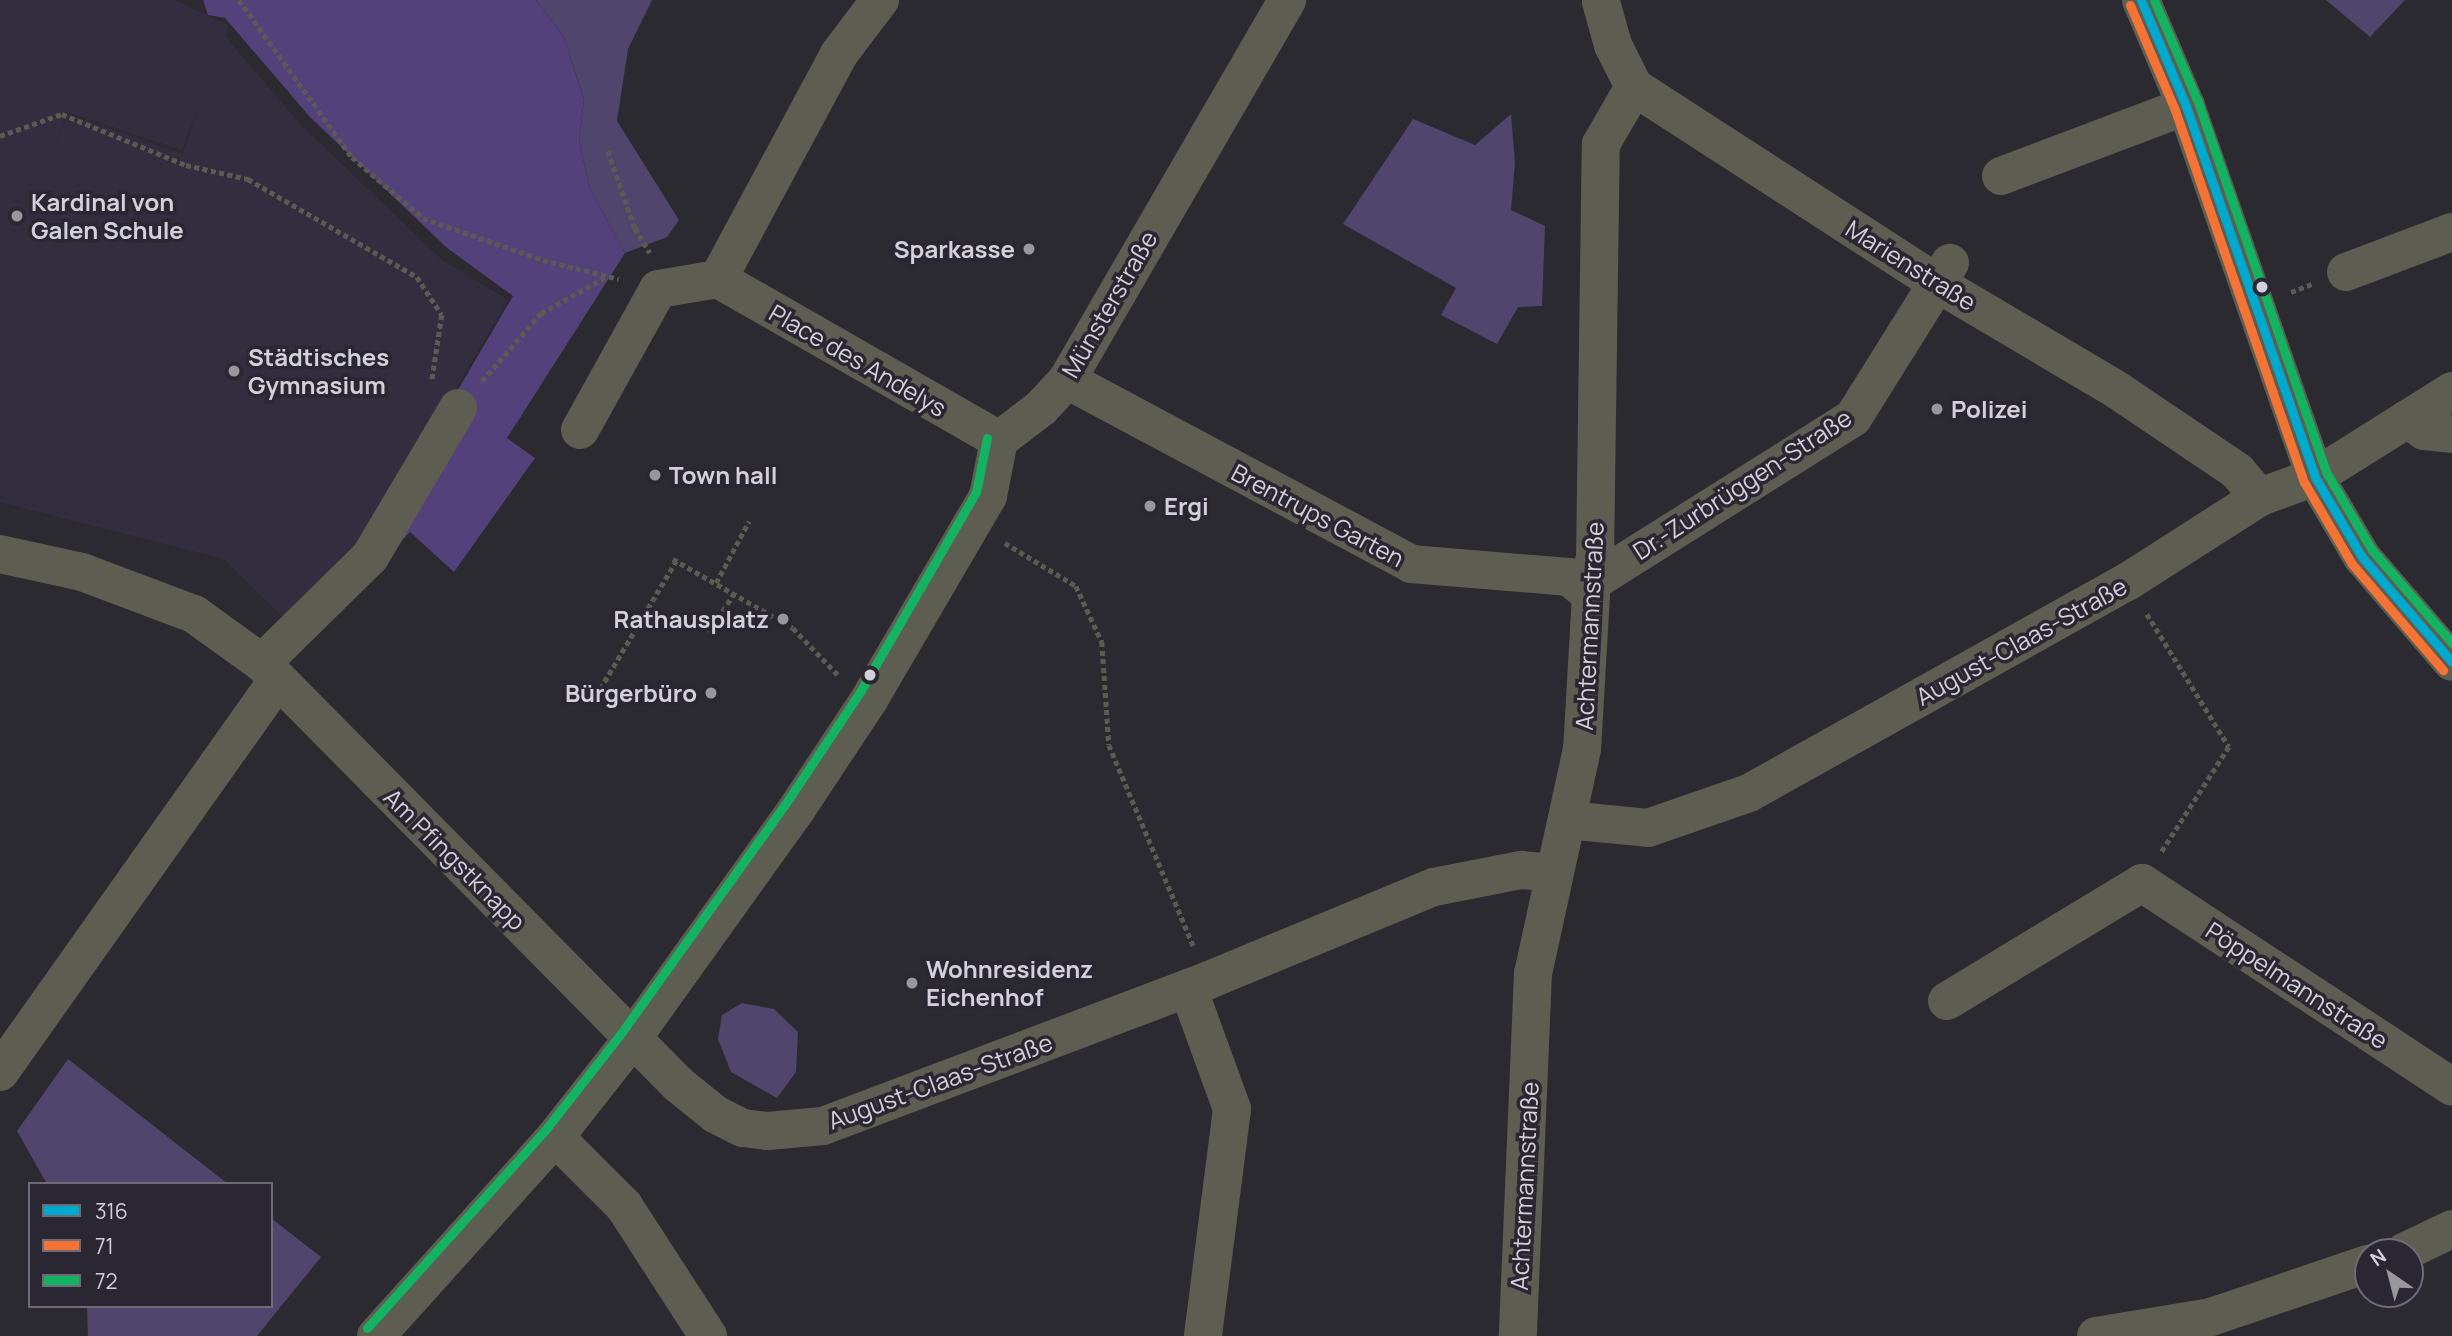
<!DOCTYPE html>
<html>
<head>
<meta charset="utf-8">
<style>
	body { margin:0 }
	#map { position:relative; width:2452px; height:1336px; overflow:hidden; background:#2b2a30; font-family:Manrope,sans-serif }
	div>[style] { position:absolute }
	.built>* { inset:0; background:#322e3f }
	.green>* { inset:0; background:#4f456d }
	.forest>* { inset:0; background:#52417a }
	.path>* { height:4.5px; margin-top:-2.25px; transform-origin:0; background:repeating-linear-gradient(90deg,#5b5b54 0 5px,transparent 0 8.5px) }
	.minor>* { height:38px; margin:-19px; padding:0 19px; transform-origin:19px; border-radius:19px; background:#5d5e51 }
	.bus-1>* { height:9px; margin:-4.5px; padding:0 4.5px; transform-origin:4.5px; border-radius:4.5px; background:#00a9ce }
	.bus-2>* { height:9px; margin:-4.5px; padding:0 4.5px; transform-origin:4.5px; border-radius:4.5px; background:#f57335 }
	.bus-3>* { height:9px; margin:-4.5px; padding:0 4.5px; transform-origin:4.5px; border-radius:4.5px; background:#13b361 }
	.dots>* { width:19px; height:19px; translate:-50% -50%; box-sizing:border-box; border:4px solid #2a2733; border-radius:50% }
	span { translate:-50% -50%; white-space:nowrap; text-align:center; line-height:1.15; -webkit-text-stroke:7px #2a2733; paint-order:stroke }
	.poi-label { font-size:24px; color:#d2d1d9; font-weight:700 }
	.left { translate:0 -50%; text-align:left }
	.right { translate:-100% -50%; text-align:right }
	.street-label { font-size:24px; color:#d2d1d9 }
	.legend { position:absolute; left:28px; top:1182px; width:245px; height:126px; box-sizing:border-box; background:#2a2733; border:2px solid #6d6b75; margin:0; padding:9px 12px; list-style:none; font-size:21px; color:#d2d1d9 }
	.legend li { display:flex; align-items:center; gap:14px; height:35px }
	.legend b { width:35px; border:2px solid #6d6b75 }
	.north { position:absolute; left:2354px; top:1238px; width:70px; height:70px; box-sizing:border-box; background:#2a2733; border:2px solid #6d6b75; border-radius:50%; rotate:325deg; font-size:19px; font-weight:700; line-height:28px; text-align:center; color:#d2d1d9 }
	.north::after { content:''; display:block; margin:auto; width:24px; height:32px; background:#98979e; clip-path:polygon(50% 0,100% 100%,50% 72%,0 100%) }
</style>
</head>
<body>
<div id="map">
	<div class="built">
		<div style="clip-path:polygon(evenodd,0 0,174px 0,229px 25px,225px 36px,299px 123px,442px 260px,508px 300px,362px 548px,289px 623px,224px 559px,0 502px,0 0,201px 100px,182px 154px,67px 114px,49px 167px,67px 112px,182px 150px,201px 100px)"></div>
	</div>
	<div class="green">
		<div style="clip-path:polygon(536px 0,652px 0,628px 49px,617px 121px,679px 220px,667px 237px,625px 253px,590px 189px,579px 141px,584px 99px,564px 37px)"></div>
		<div style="clip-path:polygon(2326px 0,2405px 0,2370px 37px)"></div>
		<div style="clip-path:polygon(1511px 114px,1515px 163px,1511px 210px,1545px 226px,1542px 306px,1518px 307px,1497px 344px,1441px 315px,1456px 288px,1343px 224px,1413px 119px,1475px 145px)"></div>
		<div style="clip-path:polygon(742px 1003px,774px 1009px,798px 1032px,796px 1072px,777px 1098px,731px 1072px,718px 1039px,722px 1015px)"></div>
		<div style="clip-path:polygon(68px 1059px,228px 1184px,47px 1184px,17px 1131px)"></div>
		<div style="clip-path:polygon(271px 1218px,321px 1257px,257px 1336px,88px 1336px,87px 1306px,271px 1306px)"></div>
	</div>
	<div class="forest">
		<div style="clip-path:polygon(203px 0,536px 0,564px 37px,584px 100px,579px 141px,590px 189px,625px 253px,507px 438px,535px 458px,454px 572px,410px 532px,313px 637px,513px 296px,447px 248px,309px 116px,225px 18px,208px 15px)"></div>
	</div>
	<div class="path">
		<div style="left:239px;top:0;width:193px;rotate:54.3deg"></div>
		<div style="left:352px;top:157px;width:94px;rotate:40.7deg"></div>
		<div style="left:423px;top:218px;width:127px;rotate:19.3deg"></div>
		<div style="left:543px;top:260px;width:78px;rotate:14deg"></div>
		<div style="left:0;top:136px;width:66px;rotate:-19.5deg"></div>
		<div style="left:62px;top:114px;width:134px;rotate:22.4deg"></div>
		<div style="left:186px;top:165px;width:64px;rotate:12.7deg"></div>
		<div style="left:248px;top:179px;width:195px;rotate:30.1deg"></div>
		<div style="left:417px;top:277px;width:45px;rotate:56.7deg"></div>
		<div style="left:442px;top:315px;width:66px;rotate:98.7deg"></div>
		<div style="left:608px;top:151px;width:82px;rotate:70.7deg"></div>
		<div style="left:635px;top:228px;width:29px;rotate:59deg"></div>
		<div style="left:2291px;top:292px;width:22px;rotate:-21deg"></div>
		<div style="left:482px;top:381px;width:90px;rotate:-49.1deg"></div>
		<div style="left:541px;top:313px;width:77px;rotate:-28.9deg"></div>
		<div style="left:1005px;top:543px;width:83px;rotate:31.2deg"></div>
		<div style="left:1076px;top:586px;width:62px;rotate:65.1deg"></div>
		<div style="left:1102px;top:642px;width:103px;rotate:86.1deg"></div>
		<div style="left:1109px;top:745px;width:219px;rotate:67.2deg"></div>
		<div style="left:673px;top:559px;width:138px;rotate:29.9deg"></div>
		<div style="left:793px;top:628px;width:66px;rotate:46.2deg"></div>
		<div style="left:716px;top:583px;width:70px;rotate:-62deg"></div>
		<div style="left:2147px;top:614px;width:156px;rotate:58.3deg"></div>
		<div style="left:2229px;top:747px;width:126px;rotate:122.7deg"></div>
		<div style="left:709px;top:633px;width:47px;rotate:-58deg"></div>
		<div style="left:600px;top:689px;width:149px;rotate:-59.3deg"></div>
	</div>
	<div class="minor">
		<div style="left:2141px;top:0;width:115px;rotate:67deg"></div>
		<div style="left:2186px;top:106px;width:393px;rotate:70.8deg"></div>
		<div style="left:2315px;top:477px;width:93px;rotate:59.6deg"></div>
		<div style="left:2362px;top:557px;width:138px;rotate:49.4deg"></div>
		<div style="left:1601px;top:2px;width:45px;rotate:74.4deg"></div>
		<div style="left:1613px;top:45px;width:47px;rotate:63.4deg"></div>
		<div style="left:1634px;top:87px;width:362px;rotate:32.9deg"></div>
		<div style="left:1938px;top:284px;width:208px;rotate:30.6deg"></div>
		<div style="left:2117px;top:390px;width:145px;rotate:34deg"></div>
		<div style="left:2237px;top:471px;width:35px;rotate:49deg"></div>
		<div style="left:2001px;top:176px;width:198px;rotate:-20.7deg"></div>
		<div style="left:2346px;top:272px;width:113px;rotate:-20.7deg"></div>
		<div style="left:718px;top:279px;width:324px;rotate:29.8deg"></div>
		<div style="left:718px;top:279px;width:255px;rotate:-61.7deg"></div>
		<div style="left:839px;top:54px;width:68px;rotate:-52.8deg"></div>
		<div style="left:1067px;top:380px;width:390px;rotate:28.1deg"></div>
		<div style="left:1411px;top:564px;width:159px;rotate:4.7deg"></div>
		<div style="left:1569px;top:577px;width:28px;rotate:39deg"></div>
		<div style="left:1591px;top:595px;width:154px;rotate:93.3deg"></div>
		<div style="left:1582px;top:749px;width:229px;rotate:102.3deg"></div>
		<div style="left:1533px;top:973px;width:363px;rotate:92.4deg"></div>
		<div style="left:2407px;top:419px;width:21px;rotate:35deg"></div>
		<div style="left:2424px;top:431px;width:28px;rotate:6deg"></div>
		<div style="left:580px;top:430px;width:161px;rotate:-61deg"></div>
		<div style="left:658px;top:289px;width:61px;rotate:-9.5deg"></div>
		<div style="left:0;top:554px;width:84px;rotate:12.4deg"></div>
		<div style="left:82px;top:572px;width:120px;rotate:20.6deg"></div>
		<div style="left:194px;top:614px;width:84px;rotate:35.8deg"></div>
		<div style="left:262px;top:663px;width:592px;rotate:45.34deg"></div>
		<div style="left:678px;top:1084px;width:48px;rotate:39deg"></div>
		<div style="left:715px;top:1114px;width:31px;rotate:27deg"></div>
		<div style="left:743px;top:1128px;width:25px;rotate:7deg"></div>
		<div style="left:768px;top:1131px;width:55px;rotate:-5.2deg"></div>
		<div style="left:823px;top:1126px;width:413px;rotate:-20.7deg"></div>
		<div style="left:1209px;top:980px;width:243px;rotate:-22.5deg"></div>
		<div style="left:1434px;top:887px;width:89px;rotate:-11.1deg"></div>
		<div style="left:1521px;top:870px;width:32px;rotate:5deg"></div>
		<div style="left:1586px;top:586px;width:28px;rotate:-72deg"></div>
		<div style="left:1595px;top:559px;width:415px;rotate:-89.2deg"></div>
		<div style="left:1601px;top:144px;width:66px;rotate:-59.9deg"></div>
		<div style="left:1586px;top:586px;width:315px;rotate:-32.2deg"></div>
		<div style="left:1853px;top:418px;width:183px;rotate:-58deg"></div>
		<div style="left:262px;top:663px;width:151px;rotate:-44.5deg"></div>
		<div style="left:370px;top:557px;width:173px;rotate:-59.4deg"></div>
		<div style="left:1567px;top:820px;width:81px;rotate:5.6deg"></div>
		<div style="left:1648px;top:828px;width:107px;rotate:-19.1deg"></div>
		<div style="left:1749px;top:793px;width:433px;rotate:-29.2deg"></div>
		<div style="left:2127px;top:582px;width:158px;rotate:-32.6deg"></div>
		<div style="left:2260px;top:497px;width:59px;rotate:-20deg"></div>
		<div style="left:2315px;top:477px;width:162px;rotate:-32.1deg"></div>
		<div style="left:1188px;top:988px;width:129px;rotate:70deg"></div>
		<div style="left:1232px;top:1109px;width:229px;rotate:97.3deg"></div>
		<div style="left:1947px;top:1001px;width:228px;rotate:-31.2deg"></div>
		<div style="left:2142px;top:883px;width:371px;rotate:33.3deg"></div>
		<div style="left:0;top:1072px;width:481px;rotate:-54.7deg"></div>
		<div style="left:555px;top:1137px;width:98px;rotate:45deg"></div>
		<div style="left:624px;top:1206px;width:155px;rotate:57.1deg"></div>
		<div style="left:2404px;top:1252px;width:53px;rotate:-25.6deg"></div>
		<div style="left:376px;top:1336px;width:268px;rotate:-48deg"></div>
		<div style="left:555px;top:1137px;width:125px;rotate:-51.8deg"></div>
		<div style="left:632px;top:1039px;width:278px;rotate:-54.4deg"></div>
		<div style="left:794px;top:813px;width:138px;rotate:-56.5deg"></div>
		<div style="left:870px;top:698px;width:234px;rotate:-59.7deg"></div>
		<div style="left:988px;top:496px;width:57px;rotate:-78.9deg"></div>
		<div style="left:999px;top:440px;width:53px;rotate:-37.3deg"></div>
		<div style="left:1041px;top:408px;width:38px;rotate:-47deg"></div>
		<div style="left:1067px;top:380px;width:439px;rotate:-59.9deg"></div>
		<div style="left:2096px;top:1336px;width:117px;rotate:-9.4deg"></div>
		<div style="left:2211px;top:1317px;width:166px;rotate:-18.7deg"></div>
	</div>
	<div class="bus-1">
		<div style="left:2141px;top:0;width:115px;rotate:67deg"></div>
		<div style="left:2186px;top:106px;width:393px;rotate:70.8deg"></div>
		<div style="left:2315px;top:477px;width:93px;rotate:59.6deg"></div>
		<div style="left:2362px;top:557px;width:138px;rotate:49.4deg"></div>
	</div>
	<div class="bus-2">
		<div style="left:2130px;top:5px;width:114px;rotate:66.8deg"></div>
		<div style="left:2175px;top:110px;width:394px;rotate:70.9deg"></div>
		<div style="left:2304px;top:482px;width:95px;rotate:59.7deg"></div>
		<div style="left:2352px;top:564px;width:140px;rotate:49.4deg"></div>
	</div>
	<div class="bus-3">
		<div style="left:2154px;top:0;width:111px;rotate:66.7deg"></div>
		<div style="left:2198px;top:102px;width:392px;rotate:70.9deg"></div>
		<div style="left:2326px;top:472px;width:91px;rotate:59.5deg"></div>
		<div style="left:2372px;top:550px;width:123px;rotate:49.3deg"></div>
		<div style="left:367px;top:1328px;width:268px;rotate:-48deg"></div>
		<div style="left:546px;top:1129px;width:123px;rotate:-51.9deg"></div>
		<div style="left:622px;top:1032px;width:278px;rotate:-54.4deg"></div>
		<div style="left:784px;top:806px;width:137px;rotate:-56.3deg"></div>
		<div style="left:860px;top:692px;width:231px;rotate:-59.9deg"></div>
		<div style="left:976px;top:492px;width:55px;rotate:-78.5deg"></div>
	</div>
	<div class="dots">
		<div style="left:17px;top:216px;background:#98979e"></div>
		<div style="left:1029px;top:249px;background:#98979e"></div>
		<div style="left:2262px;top:287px;background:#d2d1d9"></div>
		<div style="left:234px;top:371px;background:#98979e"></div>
		<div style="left:1937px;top:409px;background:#98979e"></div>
		<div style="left:655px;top:475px;background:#98979e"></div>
		<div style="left:1150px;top:506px;background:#98979e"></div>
		<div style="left:783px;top:619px;background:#98979e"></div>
		<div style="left:870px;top:675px;background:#d2d1d9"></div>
		<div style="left:711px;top:693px;background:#98979e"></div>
		<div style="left:912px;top:983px;background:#98979e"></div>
	</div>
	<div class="poi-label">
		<span class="left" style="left:31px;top:216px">Kardinal von<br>Galen Schule</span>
		<span class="right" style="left:1015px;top:249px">Sparkasse</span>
		<span class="left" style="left:248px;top:371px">Städtisches<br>Gymnasium</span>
		<span class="left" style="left:1951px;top:409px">Polizei</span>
		<span class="left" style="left:669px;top:475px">Town hall</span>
		<span class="left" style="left:1164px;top:506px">Ergi</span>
		<span class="right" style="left:769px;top:619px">Rathausplatz</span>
		<span class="right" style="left:697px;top:693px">Bürgerbüro</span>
		<span class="left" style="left:926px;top:983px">Wohnresidenz<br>Eichenhof</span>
	</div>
	<div class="street-label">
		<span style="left:1911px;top:265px;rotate:32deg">Marienstraße</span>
		<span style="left:1109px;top:304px;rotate:-60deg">Münsterstraße</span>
		<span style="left:858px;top:360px;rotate:30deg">Place des Andelys</span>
		<span style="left:1742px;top:484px;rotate:-33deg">Dr.-Zurbrüggen-Straße</span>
		<span style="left:1318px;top:515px;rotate:28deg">Brentrups Garten</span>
		<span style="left:1589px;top:626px;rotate:-87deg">Achtermannstraße</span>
		<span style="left:2021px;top:641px;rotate:-29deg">August-Claas-Straße</span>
		<span style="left:455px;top:859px;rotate:45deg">Am Pfingstknapp</span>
		<span style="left:2297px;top:985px;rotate:33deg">Pöppelmannstraße</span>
		<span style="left:940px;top:1081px;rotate:-20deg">August-Claas-Straße</span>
		<span style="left:1524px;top:1186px;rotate:-87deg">Achtermannstraße</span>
	</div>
	<ul class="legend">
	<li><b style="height:9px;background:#00a9ce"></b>316</li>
	<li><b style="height:9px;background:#f57335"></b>71</li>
	<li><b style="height:9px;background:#13b361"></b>72</li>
	</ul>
	<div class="north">N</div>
</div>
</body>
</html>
